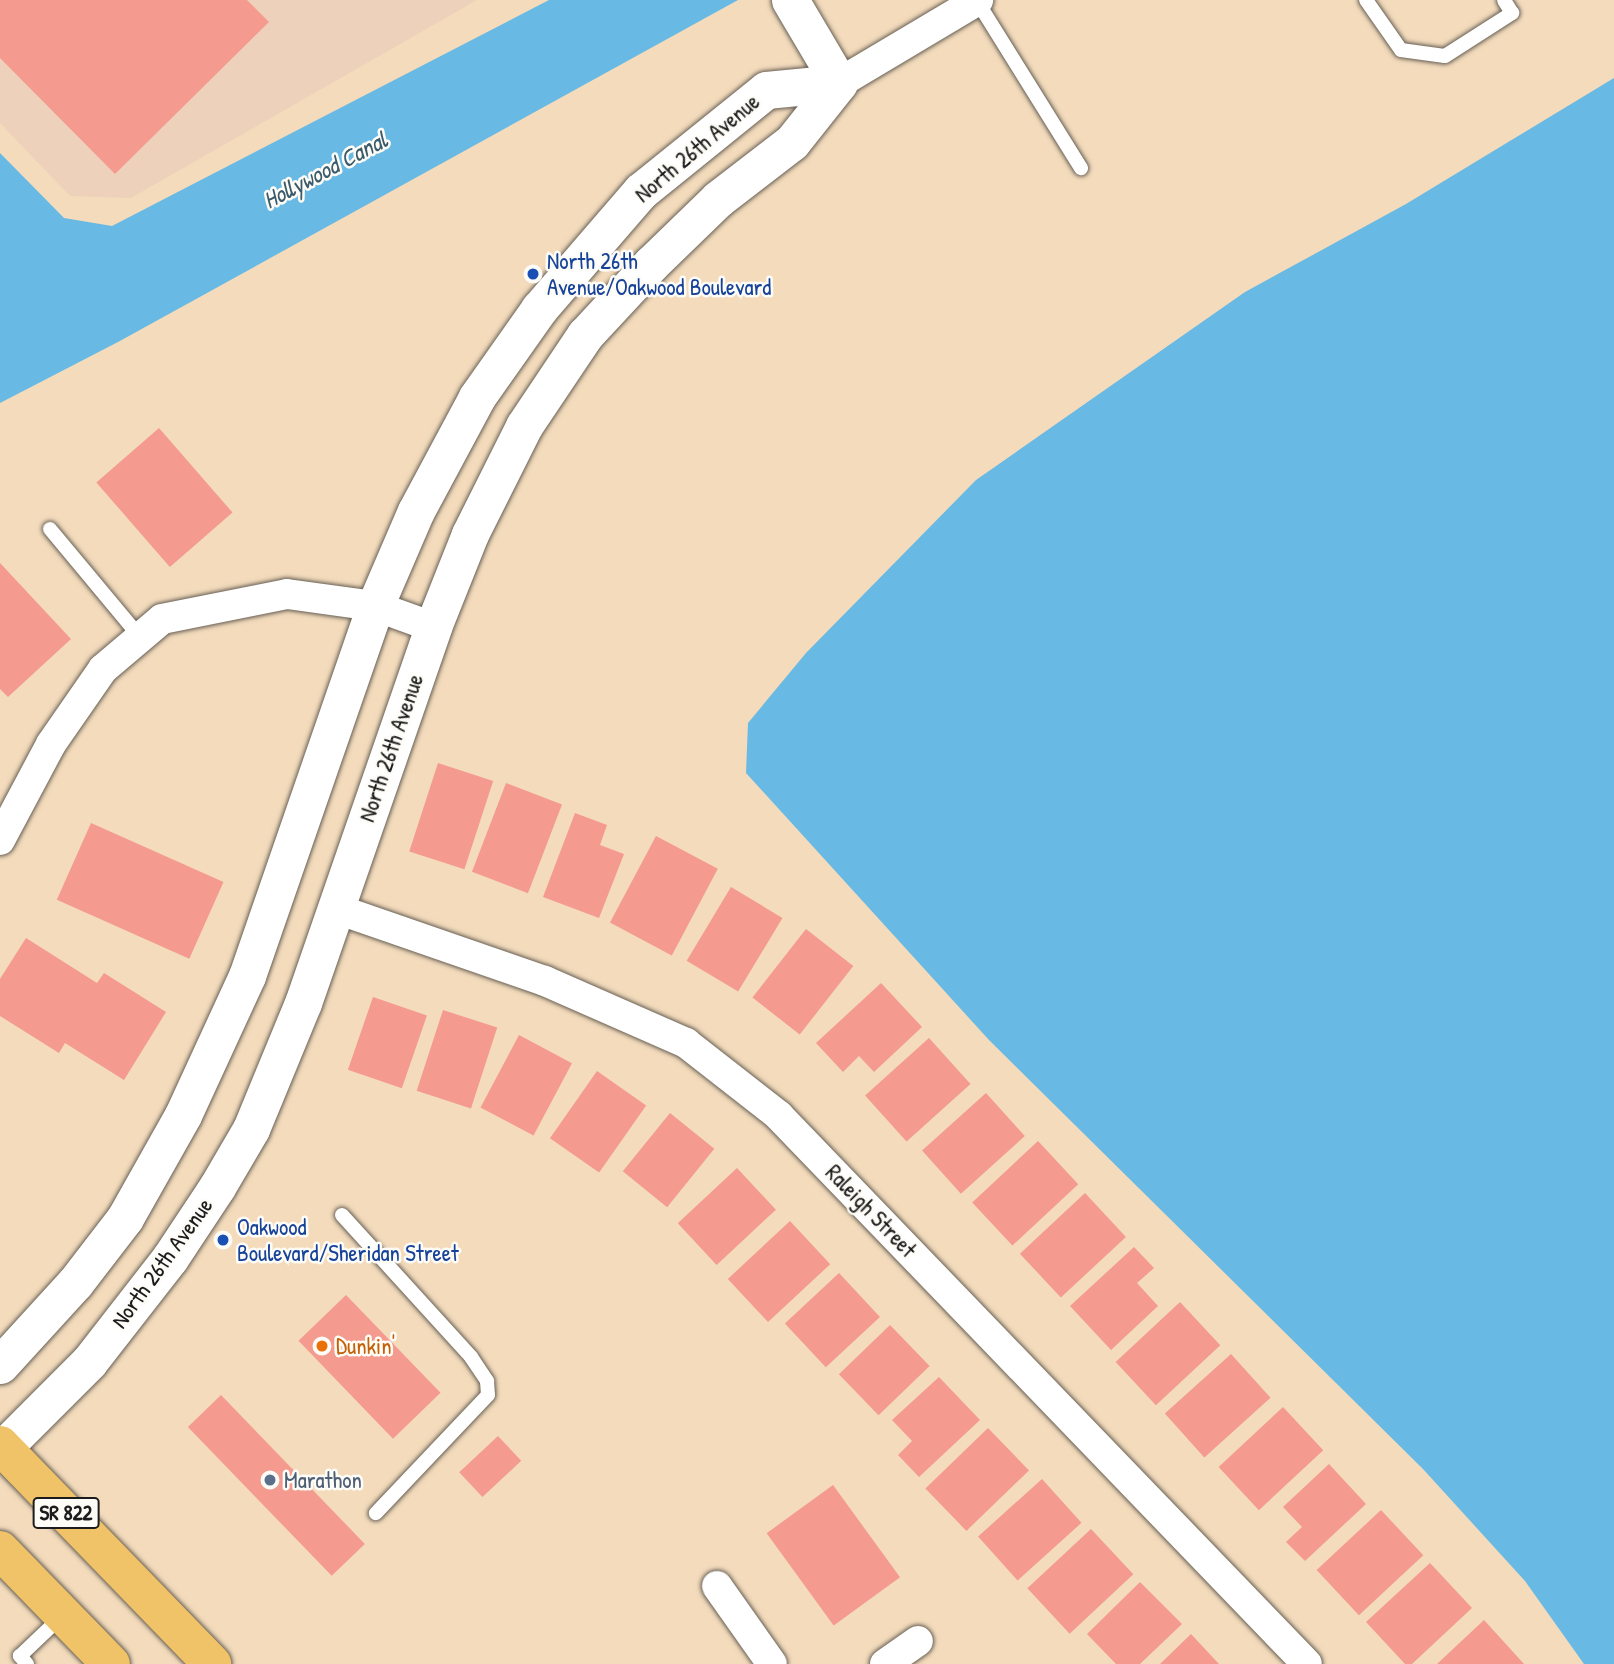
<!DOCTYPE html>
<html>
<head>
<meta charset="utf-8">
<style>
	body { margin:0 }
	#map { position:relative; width:1614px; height:1664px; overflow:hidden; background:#f3dbbc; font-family:"Patrick Hand",sans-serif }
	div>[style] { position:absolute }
	.built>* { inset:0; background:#edd1ba }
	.water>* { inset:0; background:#68b9e3 }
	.building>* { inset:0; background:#f49a8f; transform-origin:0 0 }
	.roads { filter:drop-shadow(0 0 2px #675f54) drop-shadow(0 0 2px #675f54) }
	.service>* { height:14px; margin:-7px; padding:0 7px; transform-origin:7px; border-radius:7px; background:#fff }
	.minor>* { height:30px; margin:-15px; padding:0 15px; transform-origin:15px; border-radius:15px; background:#fff }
	.tertiary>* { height:37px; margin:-18.5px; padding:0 18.5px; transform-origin:18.5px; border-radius:18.5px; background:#fff }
	.primary>* { height:38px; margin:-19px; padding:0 19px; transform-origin:19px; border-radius:19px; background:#f1c369 }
	.dots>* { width:19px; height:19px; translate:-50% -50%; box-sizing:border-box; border:4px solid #fdfcf7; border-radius:50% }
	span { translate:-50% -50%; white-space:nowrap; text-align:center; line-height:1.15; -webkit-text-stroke:5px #fdfcf7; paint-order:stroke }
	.shield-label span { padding:2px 5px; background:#fdfcf7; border:2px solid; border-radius:5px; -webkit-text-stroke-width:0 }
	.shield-label { font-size:21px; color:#1c1c1c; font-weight:700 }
	.street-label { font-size:23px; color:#1c1c1c }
	.transit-label { font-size:23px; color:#164399 }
	.left { translate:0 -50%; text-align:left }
	.food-label { font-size:23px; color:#c56008 }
	.service-label { font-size:23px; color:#4e5e75 }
	.water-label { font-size:24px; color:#3a5b6c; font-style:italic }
</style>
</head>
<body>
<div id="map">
	<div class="built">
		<div style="clip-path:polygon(0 0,477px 0,131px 198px,70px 196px,0 123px)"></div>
	</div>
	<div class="water">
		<div style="clip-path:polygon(549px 0,738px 0,118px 342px,0 403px,0 153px,64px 218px,112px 226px)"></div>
		<div style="clip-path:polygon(1614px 78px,1614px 1664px,1584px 1664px,1525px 1581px,1423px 1469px,989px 1040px,746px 773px,748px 723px,806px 653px,976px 480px,1245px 292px,1406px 204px)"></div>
	</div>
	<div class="building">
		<div style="clip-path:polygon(0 0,247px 0,269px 22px,115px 174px,0 58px)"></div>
		<div style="left:159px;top:428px;width:112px;height:83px;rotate:49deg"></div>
		<div style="clip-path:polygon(0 563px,71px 639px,8px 697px,0 689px)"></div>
		<div style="left:438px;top:763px;width:58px;height:93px;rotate:18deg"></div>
		<div style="left:506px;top:783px;width:60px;height:95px;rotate:21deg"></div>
		<div style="clip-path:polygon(575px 813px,607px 825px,600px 845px,624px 854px,599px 918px,543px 897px)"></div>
		<div style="left:91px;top:823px;width:145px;height:84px;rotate:24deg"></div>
		<div style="left:656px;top:836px;width:70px;height:98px;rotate:28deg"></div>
		<div style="left:731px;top:887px;width:60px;height:86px;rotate:31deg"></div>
		<div style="left:806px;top:929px;width:60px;height:87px;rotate:38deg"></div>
		<div style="clip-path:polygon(26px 938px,97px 983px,104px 973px,166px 1012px,124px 1080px,65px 1043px,59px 1053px,0 1016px,0 979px)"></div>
		<div style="clip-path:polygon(881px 983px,922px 1027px,874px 1072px,859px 1056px,843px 1072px,816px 1043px)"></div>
		<div style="left:373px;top:997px;width:57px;height:77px;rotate:19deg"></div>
		<div style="left:443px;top:1010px;width:57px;height:85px;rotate:18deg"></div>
		<div style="left:519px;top:1035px;width:60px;height:82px;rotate:28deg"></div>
		<div style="left:929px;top:1038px;width:62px;height:86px;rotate:48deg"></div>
		<div style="left:597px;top:1071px;width:60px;height:82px;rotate:35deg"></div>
		<div style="left:986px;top:1093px;width:58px;height:86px;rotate:48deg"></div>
		<div style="left:670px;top:1113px;width:57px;height:75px;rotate:39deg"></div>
		<div style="left:1038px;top:1141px;width:59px;height:90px;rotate:47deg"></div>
		<div style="left:737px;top:1168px;width:57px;height:81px;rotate:47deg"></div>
		<div style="left:1085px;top:1193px;width:60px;height:89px;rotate:47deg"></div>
		<div style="left:790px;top:1221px;width:59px;height:85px;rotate:47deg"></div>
		<div style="clip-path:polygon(1134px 1247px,1154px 1268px,1137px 1283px,1158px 1306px,1111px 1350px,1070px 1306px)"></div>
		<div style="left:839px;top:1273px;width:60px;height:74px;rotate:47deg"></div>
		<div style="left:346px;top:1295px;width:136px;height:66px;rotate:46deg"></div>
		<div style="left:1180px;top:1302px;width:59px;height:88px;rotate:47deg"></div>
		<div style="left:890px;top:1325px;width:57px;height:71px;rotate:46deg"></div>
		<div style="left:1231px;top:1354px;width:59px;height:89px;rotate:48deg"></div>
		<div style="clip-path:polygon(939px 1377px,980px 1420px,919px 1477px,898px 1455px,912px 1441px,892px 1420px)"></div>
		<div style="left:221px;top:1395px;width:207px;height:46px;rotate:46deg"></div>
		<div style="left:1283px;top:1407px;width:59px;height:88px;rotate:47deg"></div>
		<div style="left:988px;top:1428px;width:59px;height:87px;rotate:46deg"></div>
		<div style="left:498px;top:1436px;width:34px;height:53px;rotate:47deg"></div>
		<div style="clip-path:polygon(1329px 1464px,1366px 1504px,1305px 1561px,1286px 1542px,1302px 1527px,1283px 1507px)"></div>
		<div style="left:1042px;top:1479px;width:59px;height:86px;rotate:48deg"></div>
		<div style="left:833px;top:1485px;width:114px;height:82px;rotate:54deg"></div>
		<div style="left:1381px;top:1510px;width:62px;height:88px;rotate:47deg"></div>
		<div style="left:1091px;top:1529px;width:62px;height:87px;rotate:47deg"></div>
		<div style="clip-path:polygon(1430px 1563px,1472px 1608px,1412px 1664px,1405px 1664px,1366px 1622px)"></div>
		<div style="clip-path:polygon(1140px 1582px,1182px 1624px,1140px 1664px,1116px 1664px,1087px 1634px)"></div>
		<div style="clip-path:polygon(1484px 1620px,1524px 1664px,1437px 1664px)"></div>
		<div style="clip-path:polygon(1191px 1634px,1219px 1664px,1160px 1664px)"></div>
	</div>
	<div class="roads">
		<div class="service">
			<div style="left:1366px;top:0;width:61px;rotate:55deg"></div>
			<div style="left:1401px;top:50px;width:44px;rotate:7.8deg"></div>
			<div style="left:1445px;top:56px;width:80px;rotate:-32.7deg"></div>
			<div style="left:1512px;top:13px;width:15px;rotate:-122deg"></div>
			<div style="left:977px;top:1px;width:197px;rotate:58.1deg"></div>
			<div style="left:50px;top:529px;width:141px;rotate:50.2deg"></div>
			<div style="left:342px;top:1215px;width:192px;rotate:47.7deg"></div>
			<div style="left:471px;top:1357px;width:29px;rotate:56deg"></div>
			<div style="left:487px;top:1381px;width:14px;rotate:86deg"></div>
			<div style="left:488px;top:1395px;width:163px;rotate:133.5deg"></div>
			<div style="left:27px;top:1664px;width:11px;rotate:-131deg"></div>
			<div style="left:20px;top:1656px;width:58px;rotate:-43.6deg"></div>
		</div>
		<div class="minor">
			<div style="left:839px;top:83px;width:162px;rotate:-30.8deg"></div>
			<div style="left:0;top:840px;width:109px;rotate:-62deg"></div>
			<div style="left:51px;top:744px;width:91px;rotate:-55.3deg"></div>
			<div style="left:103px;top:669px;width:77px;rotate:-40.3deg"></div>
			<div style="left:162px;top:619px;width:127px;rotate:-11.3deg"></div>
			<div style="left:287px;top:594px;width:89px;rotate:7.8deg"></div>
			<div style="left:375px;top:606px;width:62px;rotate:19.9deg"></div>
			<div style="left:334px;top:908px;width:223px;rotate:19.1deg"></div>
			<div style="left:545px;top:981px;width:154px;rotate:23.7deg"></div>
			<div style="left:686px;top:1043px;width:117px;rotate:38deg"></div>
			<div style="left:778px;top:1115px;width:762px;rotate:46.06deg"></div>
			<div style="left:717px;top:1586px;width:95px;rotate:54.8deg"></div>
			<div style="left:885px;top:1664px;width:40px;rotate:-34.9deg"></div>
		</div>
		<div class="tertiary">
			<div style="left:790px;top:0;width:96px;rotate:59.4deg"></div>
			<div style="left:0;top:1365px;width:111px;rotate:-47.6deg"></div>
			<div style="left:75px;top:1283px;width:82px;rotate:-52.4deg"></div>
			<div style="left:125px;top:1218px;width:118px;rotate:-60.6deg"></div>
			<div style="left:183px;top:1115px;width:153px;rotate:-65.3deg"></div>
			<div style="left:247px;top:976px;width:392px;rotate:-70.9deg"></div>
			<div style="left:375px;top:606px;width:103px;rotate:-66.7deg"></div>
			<div style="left:416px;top:511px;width:129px;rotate:-61.8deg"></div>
			<div style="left:477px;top:397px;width:108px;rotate:-54.8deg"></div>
			<div style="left:539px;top:309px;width:156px;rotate:-49.2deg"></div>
			<div style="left:641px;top:191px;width:161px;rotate:-38.9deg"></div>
			<div style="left:766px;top:90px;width:73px;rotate:-5.5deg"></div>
			<div style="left:0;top:1451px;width:126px;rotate:-45deg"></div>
			<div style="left:89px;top:1362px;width:132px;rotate:-52.1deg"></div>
			<div style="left:170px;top:1258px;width:85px;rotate:-56.5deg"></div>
			<div style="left:217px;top:1187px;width:67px;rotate:-59.6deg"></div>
			<div style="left:251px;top:1129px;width:136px;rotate:-67.6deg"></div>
			<div style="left:303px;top:1003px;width:398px;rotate:-70.9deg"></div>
			<div style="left:433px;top:627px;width:100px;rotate:-68.3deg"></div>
			<div style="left:470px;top:534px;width:121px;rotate:-63.4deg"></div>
			<div style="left:524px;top:426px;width:110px;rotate:-56.2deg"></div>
			<div style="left:585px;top:335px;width:97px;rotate:-47.1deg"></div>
			<div style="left:651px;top:264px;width:93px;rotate:-44.1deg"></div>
			<div style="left:718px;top:199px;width:93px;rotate:-37.6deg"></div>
			<div style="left:792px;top:142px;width:75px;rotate:-51.5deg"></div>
		</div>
		<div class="primary">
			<div style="left:0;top:1445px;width:305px;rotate:45.9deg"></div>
			<div style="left:0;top:1550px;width:159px;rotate:45.8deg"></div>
		</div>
	</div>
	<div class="dots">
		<div style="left:533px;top:274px;background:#1a4fb4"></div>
		<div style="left:223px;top:1240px;background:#1a4fb4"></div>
		<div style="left:322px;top:1346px;background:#e8710a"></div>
		<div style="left:270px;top:1480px;background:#5c6f8a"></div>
	</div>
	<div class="shield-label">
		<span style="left:66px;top:1513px">SR 822</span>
	</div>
	<div class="street-label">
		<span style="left:697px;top:148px;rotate:-40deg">North 26th Avenue</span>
		<span style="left:391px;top:748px;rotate:-71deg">North 26th Avenue</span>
		<span style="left:871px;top:1211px;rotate:46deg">Raleigh Street</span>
		<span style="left:162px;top:1263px;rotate:-54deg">North 26th Avenue</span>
	</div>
	<div class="transit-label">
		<span class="left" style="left:547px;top:274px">North 26th<br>Avenue/Oakwood Boulevard</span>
		<span class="left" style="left:237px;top:1240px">Oakwood<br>Boulevard/Sheridan Street</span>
	</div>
	<div class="food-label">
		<span class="left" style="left:336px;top:1346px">Dunkin'</span>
	</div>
	<div class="service-label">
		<span class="left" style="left:284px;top:1480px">Marathon</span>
	</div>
	<div class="water-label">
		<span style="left:325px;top:170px;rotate:-28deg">Hollywood Canal</span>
	</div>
</div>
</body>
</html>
